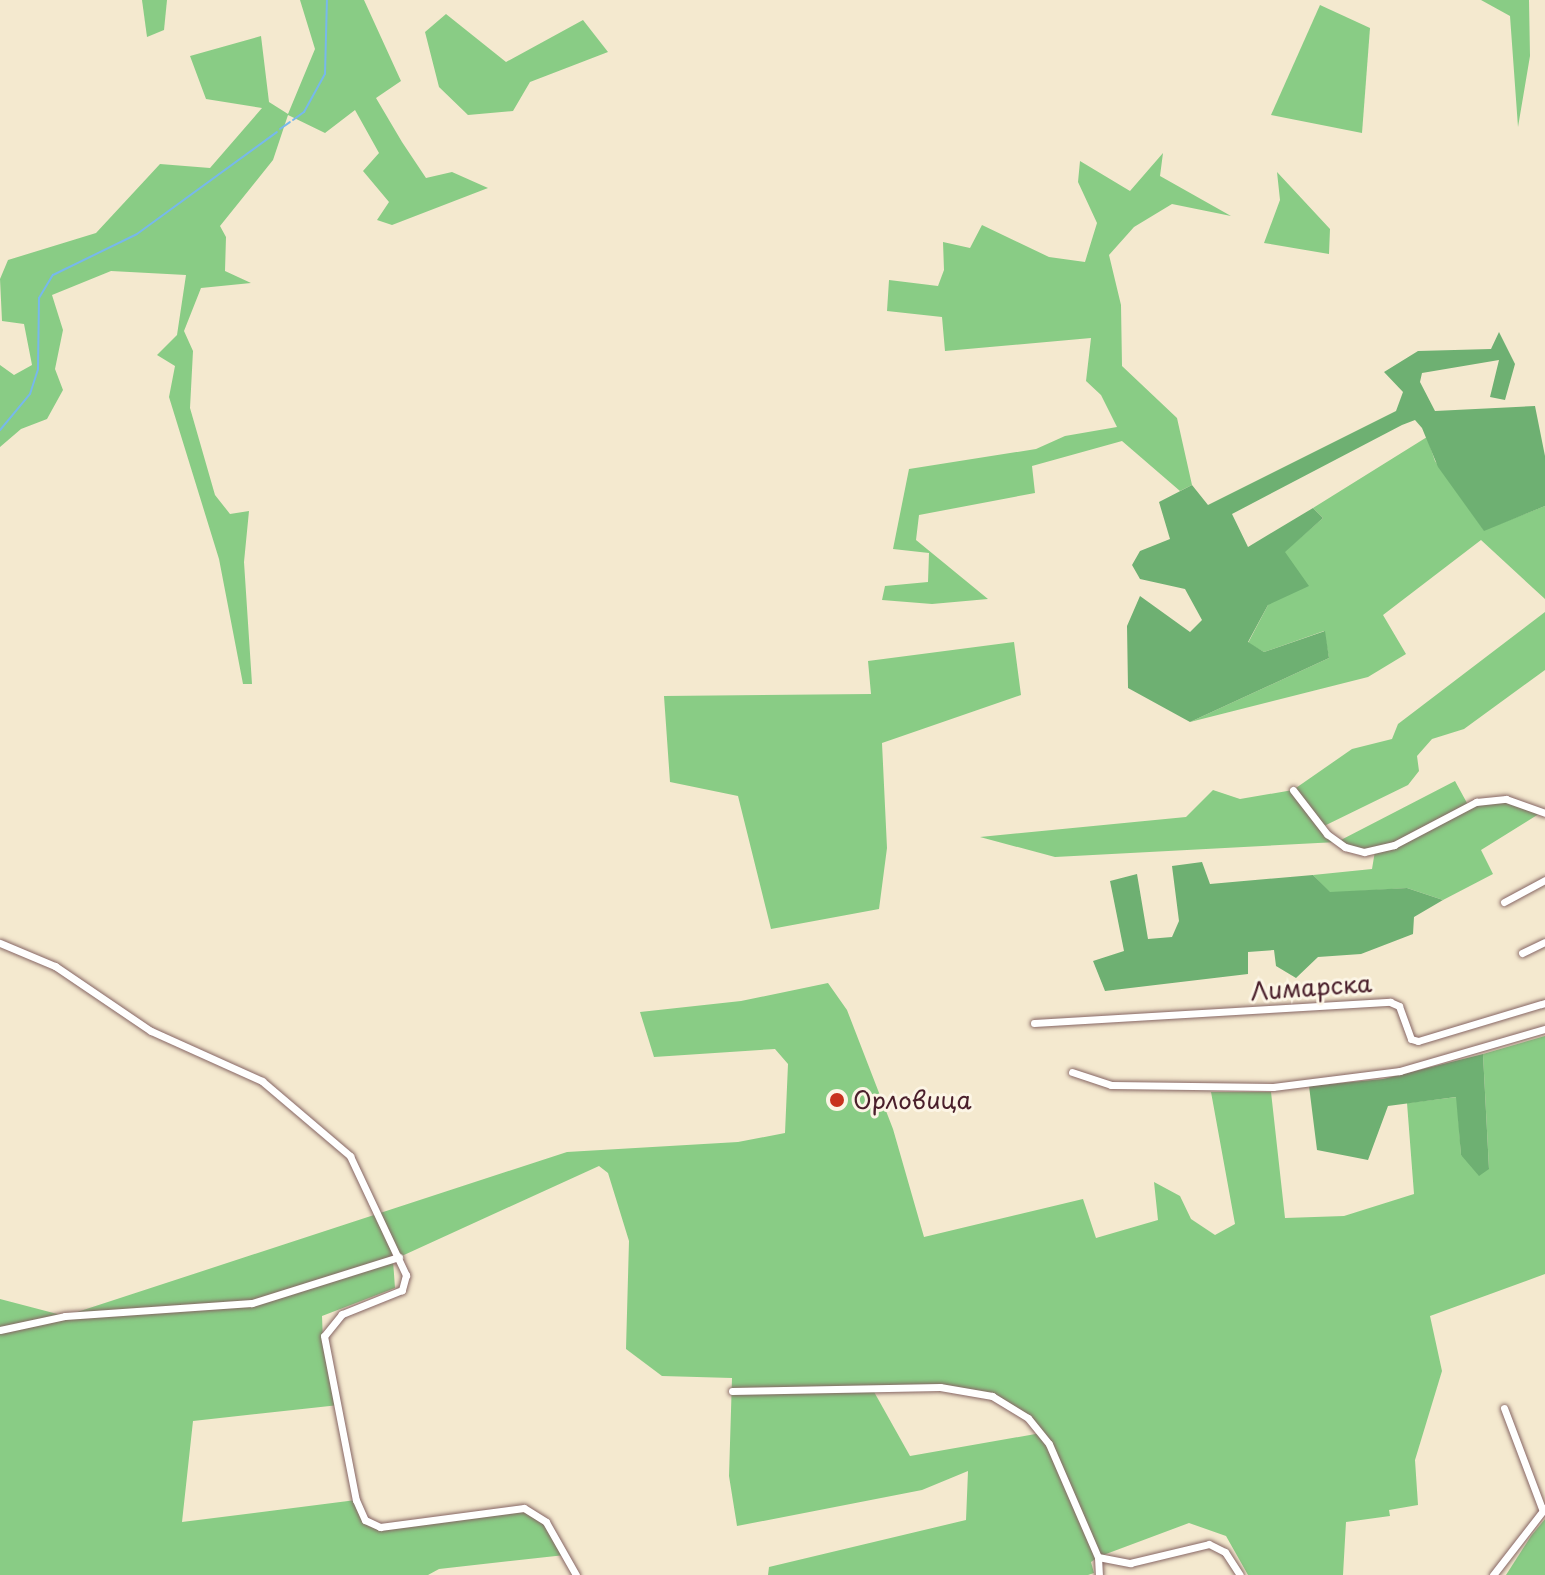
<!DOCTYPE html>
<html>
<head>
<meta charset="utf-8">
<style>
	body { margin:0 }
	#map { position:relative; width:1545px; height:1575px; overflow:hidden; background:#f4e9cf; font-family:"Playpen Sans",sans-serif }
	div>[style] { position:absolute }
	.green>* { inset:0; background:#89cc85 }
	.forest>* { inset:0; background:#6eb072 }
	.stream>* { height:2px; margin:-1px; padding:0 1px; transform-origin:1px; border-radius:1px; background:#77b8ec }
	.roads { filter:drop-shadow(0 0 2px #866664) drop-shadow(0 0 2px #866664) }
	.street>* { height:7px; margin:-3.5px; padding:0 3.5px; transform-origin:3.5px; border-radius:3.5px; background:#fff }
	.dots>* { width:22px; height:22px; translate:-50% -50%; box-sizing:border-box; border:4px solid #fcf5e5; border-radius:50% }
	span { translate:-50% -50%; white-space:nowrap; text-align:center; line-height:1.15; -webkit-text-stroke:6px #fcf5e5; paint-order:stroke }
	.street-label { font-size:24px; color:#4a1f2b }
	.poi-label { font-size:24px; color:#4a1f2b }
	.left { translate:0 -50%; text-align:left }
</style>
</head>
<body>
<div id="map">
	<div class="green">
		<div style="clip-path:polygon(142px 0,167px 0,164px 30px,147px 37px)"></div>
		<div style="clip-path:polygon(300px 0,364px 0,401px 81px,376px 98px,402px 142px,426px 178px,452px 172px,488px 188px,392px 225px,377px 220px,389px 202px,363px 171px,379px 153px,355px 110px,325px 133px,288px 115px,273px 160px,220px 226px,226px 237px,225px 271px,251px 283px,201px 288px,184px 331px,193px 351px,190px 408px,215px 495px,230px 514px,249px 511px,244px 562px,252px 684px,243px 684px,219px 559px,169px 397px,175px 366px,157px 355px,177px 335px,186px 275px,111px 271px,52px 295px,63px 330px,55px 369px,63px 390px,47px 419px,21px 429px,0 447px,0 365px,14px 375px,32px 365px,24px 324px,2px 321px,0 279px,8px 260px,96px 233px,160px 164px,210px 168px,262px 108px,206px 99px,190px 56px,261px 36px,269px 102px,288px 114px,315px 49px)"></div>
		<div style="clip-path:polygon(1481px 0,1529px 0,1530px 56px,1518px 127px,1510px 16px)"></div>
		<div style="clip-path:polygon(1320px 5px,1370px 28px,1362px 133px,1271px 115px)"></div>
		<div style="clip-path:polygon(446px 14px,506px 62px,583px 20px,608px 52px,530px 82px,513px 111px,468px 115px,439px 87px,425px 32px)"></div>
		<div style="clip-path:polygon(1163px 153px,1160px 176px,1231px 216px,1172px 204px,1134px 227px,1109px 255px,1121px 305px,1122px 366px,1177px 418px,1192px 485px,1180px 491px,1122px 441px,1032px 466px,1035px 493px,919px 515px,916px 540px,988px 599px,932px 604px,882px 600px,885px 586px,928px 582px,929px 553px,893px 549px,909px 469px,1036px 449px,1065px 436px,1117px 427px,1101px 395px,1086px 381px,1091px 338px,945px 351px,942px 317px,887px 311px,889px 280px,938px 286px,944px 270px,943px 242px,970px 248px,982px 225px,1049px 257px,1085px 262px,1097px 223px,1078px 182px,1080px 161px,1130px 191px)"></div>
		<div style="clip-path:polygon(1277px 172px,1330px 229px,1329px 254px,1264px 243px,1280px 200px)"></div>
		<div style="clip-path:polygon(1427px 437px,1435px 461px,1484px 530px,1545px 506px,1545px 599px,1481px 540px,1383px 615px,1406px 654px,1368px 677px,1190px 722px,1329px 658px,1324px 631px,1264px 652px,1248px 643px,1268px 605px,1284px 552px,1323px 518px,1313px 508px)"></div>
		<div style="clip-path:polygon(1545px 612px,1545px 670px,1464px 729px,1432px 739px,1417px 756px,1419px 771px,1408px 785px,1322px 827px,1337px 842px,1455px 781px,1467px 803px,1496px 799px,1542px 812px,1481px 850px,1493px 874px,1443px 900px,1407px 888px,1330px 893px,1313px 875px,1372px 869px,1375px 851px,1353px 851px,1337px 842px,1055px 857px,980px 837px,1186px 817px,1213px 790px,1240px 799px,1293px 790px,1352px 749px,1392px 739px,1398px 724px)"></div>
		<div style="clip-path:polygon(1014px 642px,1021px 695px,882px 743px,887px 848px,879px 909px,771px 929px,738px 796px,670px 782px,664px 696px,871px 694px,868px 661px)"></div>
		<div style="clip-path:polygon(evenodd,828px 983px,847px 1010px,893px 1129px,924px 1237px,1083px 1199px,1096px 1238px,1158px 1220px,1154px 1182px,1180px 1196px,1191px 1219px,1215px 1235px,1235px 1224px,1211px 1092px,1271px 1092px,1285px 1218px,1344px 1216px,1414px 1194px,1407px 1103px,1457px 1097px,1461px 1155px,1489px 1169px,1483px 1054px,1545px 1036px,1545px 1274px,1430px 1316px,1442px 1371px,1415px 1460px,1418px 1505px,1389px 1510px,1390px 1516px,1346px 1522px,1343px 1575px,1248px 1575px,1226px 1536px,1189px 1523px,1098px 1557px,1091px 1562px,1094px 1573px,1088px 1575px,768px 1575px,769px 1567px,966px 1520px,968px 1471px,922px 1490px,737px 1526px,729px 1476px,732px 1378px,662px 1376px,626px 1349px,629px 1241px,608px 1173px,599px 1166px,393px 1260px,395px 1288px,322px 1316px,323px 1341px,339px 1405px,193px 1421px,182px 1522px,356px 1500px,365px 1520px,380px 1527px,524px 1508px,540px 1516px,565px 1555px,439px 1569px,428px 1575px,0 1575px,0 1299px,65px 1316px,567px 1152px,738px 1142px,785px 1133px,788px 1064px,775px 1049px,654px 1057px,640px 1012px,741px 1001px,828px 983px,964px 1389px,1013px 1406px,1041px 1433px,910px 1456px,873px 1390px,964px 1389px)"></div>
		<div style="clip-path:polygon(1545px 1519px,1545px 1575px,1506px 1575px,1531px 1536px)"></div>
	</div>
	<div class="forest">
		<div style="clip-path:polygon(1499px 332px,1515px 364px,1505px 400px,1490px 397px,1499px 360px,1422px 373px,1420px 382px,1435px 411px,1535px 406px,1545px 456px,1545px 506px,1484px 531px,1438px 467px,1422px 428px,1415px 420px,1402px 425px,1232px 514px,1248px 547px,1313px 508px,1323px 518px,1285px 552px,1309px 586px,1268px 605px,1248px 642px,1264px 652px,1325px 631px,1329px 658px,1190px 722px,1128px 688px,1127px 626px,1140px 596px,1190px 632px,1202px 620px,1185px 589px,1140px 579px,1132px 565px,1140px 551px,1170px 539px,1159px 502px,1192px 485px,1208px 505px,1396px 411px,1403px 392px,1384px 372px,1418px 351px,1491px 349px)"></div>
		<div style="clip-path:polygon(1202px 862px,1210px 884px,1313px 875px,1330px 892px,1407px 888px,1443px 900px,1414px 917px,1413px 934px,1361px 954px,1318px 957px,1296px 978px,1276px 966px,1274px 950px,1248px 952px,1248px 974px,1105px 991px,1093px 961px,1124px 951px,1110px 881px,1137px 874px,1148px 939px,1172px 937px,1179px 921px,1172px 866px)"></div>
		<div style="clip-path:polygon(1483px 1054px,1489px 1169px,1479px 1176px,1461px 1155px,1456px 1097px,1388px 1106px,1368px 1160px,1317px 1150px,1309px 1086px,1383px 1079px)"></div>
	</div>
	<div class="stream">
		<div style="left:293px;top:120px;width:14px;rotate:-36deg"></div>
		<div style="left:304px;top:112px;width:43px;rotate:-61.1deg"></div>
		<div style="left:325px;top:74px;width:74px;rotate:-88.5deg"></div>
		<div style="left:280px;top:129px;width:12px;rotate:-35deg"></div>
		<div style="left:0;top:430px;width:47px;rotate:-50.2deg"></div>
		<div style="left:30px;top:394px;width:26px;rotate:-72deg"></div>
		<div style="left:38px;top:369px;width:71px;rotate:-89.2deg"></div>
		<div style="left:39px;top:298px;width:27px;rotate:-59deg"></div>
		<div style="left:53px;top:275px;width:93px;rotate:-26deg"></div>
		<div style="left:137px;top:234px;width:173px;rotate:-36.1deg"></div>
	</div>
	<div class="roads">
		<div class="street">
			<div style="left:1293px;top:790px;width:56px;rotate:52.3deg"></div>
			<div style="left:1327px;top:834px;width:22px;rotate:36deg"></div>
			<div style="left:1345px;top:847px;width:20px;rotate:15deg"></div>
			<div style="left:1364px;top:852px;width:31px;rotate:-13deg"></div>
			<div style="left:1394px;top:845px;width:93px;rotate:-27.7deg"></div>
			<div style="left:1476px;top:802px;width:30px;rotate:-6deg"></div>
			<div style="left:1506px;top:799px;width:41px;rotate:19.7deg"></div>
			<div style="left:1504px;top:902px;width:47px;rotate:-28.2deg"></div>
			<div style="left:0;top:943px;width:60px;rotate:22.7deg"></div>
			<div style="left:55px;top:966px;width:116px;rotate:34.1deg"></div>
			<div style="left:151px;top:1031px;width:122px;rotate:24.2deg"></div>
			<div style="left:262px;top:1081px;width:116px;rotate:40.4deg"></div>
			<div style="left:350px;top:1156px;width:132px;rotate:64.8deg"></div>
			<div style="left:406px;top:1275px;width:16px;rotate:105deg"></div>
			<div style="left:402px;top:1290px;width:65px;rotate:158.2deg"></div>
			<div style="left:342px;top:1314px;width:28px;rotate:129deg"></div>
			<div style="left:324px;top:1336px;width:167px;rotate:79deg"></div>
			<div style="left:356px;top:1500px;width:22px;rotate:66deg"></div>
			<div style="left:365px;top:1520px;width:17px;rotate:25deg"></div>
			<div style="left:380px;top:1527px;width:145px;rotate:-7.5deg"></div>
			<div style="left:524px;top:1508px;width:26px;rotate:32deg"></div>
			<div style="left:546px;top:1522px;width:61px;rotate:60.5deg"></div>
			<div style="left:1522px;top:953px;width:25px;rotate:-26deg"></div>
			<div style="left:1034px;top:1023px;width:357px;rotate:-3.4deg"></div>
			<div style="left:1390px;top:1002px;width:10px;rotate:24deg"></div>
			<div style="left:1399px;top:1006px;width:35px;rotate:70deg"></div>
			<div style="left:1411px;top:1039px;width:7px;rotate:16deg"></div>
			<div style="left:1418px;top:1041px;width:133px;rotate:-16.7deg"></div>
			<div style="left:1072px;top:1072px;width:41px;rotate:18.4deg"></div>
			<div style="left:1111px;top:1085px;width:162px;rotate:0.7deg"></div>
			<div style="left:1273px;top:1087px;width:128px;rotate:-7.2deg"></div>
			<div style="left:1400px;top:1071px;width:151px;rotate:-16.2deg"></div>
			<div style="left:0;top:1330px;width:66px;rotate:-12.2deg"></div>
			<div style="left:65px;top:1316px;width:187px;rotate:-4deg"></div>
			<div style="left:252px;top:1303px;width:154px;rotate:-17.4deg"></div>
			<div style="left:732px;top:1391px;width:208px;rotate:-1.1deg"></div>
			<div style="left:940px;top:1387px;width:53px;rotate:9.8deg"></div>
			<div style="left:992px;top:1396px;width:42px;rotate:31.4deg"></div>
			<div style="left:1028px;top:1418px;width:33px;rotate:51deg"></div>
			<div style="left:1049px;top:1444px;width:123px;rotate:66.6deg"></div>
			<div style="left:1098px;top:1557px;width:33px;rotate:11deg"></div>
			<div style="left:1130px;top:1563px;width:81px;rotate:-13.5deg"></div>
			<div style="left:1209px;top:1544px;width:18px;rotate:27deg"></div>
			<div style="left:1225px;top:1552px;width:27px;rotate:57deg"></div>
			<div style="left:1504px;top:1408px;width:110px;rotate:69.3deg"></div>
			<div style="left:1098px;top:1557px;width:18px;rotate:87deg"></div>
			<div style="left:1493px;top:1575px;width:85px;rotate:-52.2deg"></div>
		</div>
	</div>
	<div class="dots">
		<div style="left:837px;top:1100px;background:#c8321e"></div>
	</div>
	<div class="street-label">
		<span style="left:1311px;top:987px;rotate:-4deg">Лимарска</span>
	</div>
	<div class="poi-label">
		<span class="left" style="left:853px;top:1100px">Орловица</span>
	</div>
</div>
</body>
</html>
